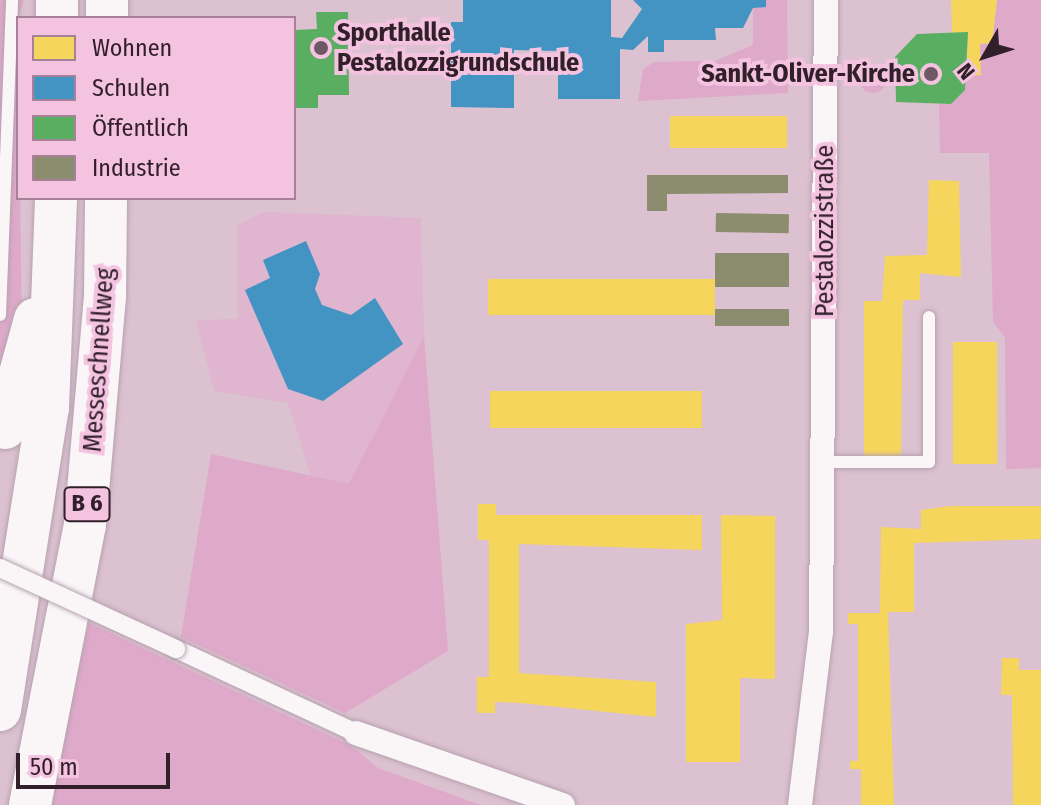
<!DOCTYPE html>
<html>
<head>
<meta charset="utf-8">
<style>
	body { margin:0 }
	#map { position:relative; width:1041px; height:805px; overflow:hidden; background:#dcc1d1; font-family:"Fira Sans Condensed",sans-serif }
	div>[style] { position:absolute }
	.built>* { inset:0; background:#e0b5cf }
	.green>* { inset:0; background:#dfa9ca }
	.round { border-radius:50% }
	.homes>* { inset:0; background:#f6d55c; transform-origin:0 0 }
	.schools>* { inset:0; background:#4393c3 }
	.public>* { inset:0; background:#5aae61 }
	.industry>* { inset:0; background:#8c8c6e; transform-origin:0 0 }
	.roads { filter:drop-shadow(0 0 2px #b6a2ae) drop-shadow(0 0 2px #b6a2ae) }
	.service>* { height:12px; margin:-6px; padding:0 6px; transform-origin:6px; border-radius:6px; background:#faf6f8 }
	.pedestrian>* { height:18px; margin:-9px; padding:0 9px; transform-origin:9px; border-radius:9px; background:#faf6f8 }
	.minor>* { height:24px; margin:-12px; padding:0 12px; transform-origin:12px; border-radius:12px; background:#faf6f8 }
	.trunk>* { height:42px; margin:-21px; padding:0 21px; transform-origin:21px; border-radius:21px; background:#faf6f8 }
	.bridges { filter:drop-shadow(0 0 2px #b6a2ae) drop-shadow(0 0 2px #b6a2ae) }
	.pedestrian-bridge>* { height:18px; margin:-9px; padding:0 9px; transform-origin:9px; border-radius:9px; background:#faf6f8 }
	.dots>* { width:22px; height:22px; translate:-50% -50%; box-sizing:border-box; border:4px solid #f4c3e0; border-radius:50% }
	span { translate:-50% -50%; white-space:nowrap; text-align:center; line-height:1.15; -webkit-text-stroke:8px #f4c3e0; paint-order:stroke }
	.shield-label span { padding:2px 6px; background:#f4c3e0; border:2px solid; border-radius:6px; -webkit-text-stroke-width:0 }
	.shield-label { font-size:24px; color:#311f2a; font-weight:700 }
	.poi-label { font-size:26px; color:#311f2a; font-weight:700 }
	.left { translate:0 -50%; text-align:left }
	.right { translate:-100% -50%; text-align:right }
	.street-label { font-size:26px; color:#311f2a }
	.legend { position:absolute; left:16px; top:16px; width:280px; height:184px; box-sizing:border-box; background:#f4c3e0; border:2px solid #a68197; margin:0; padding:10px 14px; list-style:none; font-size:24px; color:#311f2a }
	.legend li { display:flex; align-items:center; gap:16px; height:40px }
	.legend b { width:40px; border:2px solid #a68197 }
	.north { position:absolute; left:945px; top:16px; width:80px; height:80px; -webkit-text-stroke:6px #f4c3e0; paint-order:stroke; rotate:231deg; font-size:22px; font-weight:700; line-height:32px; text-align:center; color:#311f2a }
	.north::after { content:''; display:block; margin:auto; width:28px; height:36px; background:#311f2a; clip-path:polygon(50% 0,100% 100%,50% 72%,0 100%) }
	.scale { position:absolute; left:16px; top:753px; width:154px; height:36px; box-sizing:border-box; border:4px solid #311f2a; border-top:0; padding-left:10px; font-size:24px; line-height:28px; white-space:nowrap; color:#311f2a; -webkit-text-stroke:6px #f4c3e0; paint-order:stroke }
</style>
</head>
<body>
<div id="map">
	<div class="built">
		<div style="clip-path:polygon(263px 212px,421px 218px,424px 336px,349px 485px,311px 477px,288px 403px,214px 391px,196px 320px,238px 319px,238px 225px)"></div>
	</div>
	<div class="green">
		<div style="clip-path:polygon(0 0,24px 0,18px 18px,22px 340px,0 419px)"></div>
		<div style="clip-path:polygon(766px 0,787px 0,788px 93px,638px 101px,643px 69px,654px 62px,715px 61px,753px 45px,753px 8px,765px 7px)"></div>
		<div style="clip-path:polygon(997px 0,1041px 0,1041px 468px,1006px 469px,1005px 337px,993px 322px,989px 153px,940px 153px,939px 104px,951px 104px,965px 90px,966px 76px,981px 75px,980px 44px,992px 43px)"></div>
		<div class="round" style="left:860px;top:67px;width:26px;height:26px"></div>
		<div style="clip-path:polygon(424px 336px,448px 651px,345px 713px,181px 637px,211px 454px,349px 484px)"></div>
		<div style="clip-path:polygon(89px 623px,350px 745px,378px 768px,481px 805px,49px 805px)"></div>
	</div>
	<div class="homes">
		<div style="clip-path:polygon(951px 0,997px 0,992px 43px,980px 44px,981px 75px,966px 76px,968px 32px,952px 33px)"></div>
		<div style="left:787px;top:116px;width:32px;height:117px;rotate:90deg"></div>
		<div style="clip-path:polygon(929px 180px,959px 181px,961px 277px,920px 273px,920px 300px,903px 300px,901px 456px,864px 456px,864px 301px,882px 301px,885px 256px,927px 255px)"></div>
		<div style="left:488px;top:279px;width:227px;height:36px"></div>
		<div style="left:997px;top:342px;width:122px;height:44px;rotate:90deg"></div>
		<div style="left:490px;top:391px;width:212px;height:37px"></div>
		<div style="clip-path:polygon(478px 504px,496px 504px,496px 515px,702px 515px,702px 550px,519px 544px,519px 673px,656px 682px,656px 717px,520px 703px,495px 702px,495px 713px,477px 713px,477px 677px,489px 677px,489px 540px,478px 540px)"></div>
		<div style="clip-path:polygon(950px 506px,1041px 506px,1041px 539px,914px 543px,914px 612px,888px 612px,894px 805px,861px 805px,861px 769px,850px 769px,850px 761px,858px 761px,858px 624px,848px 624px,848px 613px,880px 613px,881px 527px,921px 529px,921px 510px)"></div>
		<div style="clip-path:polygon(721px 515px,775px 516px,775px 679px,740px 678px,740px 762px,686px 762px,686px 624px,722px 620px)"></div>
		<div style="clip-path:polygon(1002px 658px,1019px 658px,1019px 670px,1041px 670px,1041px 805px,1013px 805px,1012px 695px,1001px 695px)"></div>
	</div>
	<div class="schools">
		<div style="clip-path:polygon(463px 0,611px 0,611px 37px,622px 38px,642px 9px,633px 0,766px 0,766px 7px,753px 8px,743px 28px,715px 28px,716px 40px,664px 40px,664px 52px,648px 52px,648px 36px,633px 50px,620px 49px,620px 99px,558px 99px,558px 51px,514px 50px,514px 108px,451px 107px,451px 22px,463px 22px)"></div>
		<div style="clip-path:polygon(306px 241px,320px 274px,315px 289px,322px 305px,351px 315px,375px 298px,403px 344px,323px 401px,288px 389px,245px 290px,270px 278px,263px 260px)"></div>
	</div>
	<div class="public">
		<div style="clip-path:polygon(316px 12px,348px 12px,349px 95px,318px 95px,318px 108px,294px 108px,294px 30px,317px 29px)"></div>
		<div style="clip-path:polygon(968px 32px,965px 90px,951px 104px,896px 102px,895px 57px,917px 34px)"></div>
	</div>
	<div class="industry">
		<div style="clip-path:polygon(647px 175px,788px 175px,788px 193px,667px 194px,667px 211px,647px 211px)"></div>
		<div style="left:716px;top:213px;width:73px;height:19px;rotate:1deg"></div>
		<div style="left:715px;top:253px;width:74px;height:34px"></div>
		<div style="left:715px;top:309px;width:74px;height:17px"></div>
	</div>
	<div class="roads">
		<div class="service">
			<div style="left:0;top:315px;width:315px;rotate:-87.8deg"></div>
			<div style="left:825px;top:462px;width:104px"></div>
			<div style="left:929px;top:462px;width:145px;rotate:-90deg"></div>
		</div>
		<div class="pedestrian">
			<div style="left:176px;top:649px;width:199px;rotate:25deg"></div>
		</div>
		<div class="minor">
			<div style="left:356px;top:733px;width:219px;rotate:19.2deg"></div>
			<div style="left:800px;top:805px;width:174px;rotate:-83.1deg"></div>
			<div style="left:821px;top:632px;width:632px;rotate:-89.55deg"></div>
		</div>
		<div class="trunk">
			<div style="left:57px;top:18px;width:18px;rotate:-90deg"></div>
			<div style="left:107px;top:18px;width:18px;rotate:-90deg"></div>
			<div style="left:5px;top:428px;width:113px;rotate:-74.6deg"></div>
			<div style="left:0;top:710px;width:306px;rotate:-81deg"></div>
			<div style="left:48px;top:408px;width:210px;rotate:-87.8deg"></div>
			<div style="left:30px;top:805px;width:285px;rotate:-78.9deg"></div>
			<div style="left:85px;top:525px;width:229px;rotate:-85deg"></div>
			<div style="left:105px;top:297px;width:99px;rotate:-89.4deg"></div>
		</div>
	</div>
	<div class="bridges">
		<div class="pedestrian-bridge">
			<div style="left:0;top:568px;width:194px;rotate:24.7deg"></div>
		</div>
	</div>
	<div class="dots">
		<div style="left:321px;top:48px;background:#6d5864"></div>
		<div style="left:931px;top:74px;background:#6d5864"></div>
	</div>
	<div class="shield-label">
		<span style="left:87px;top:504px">B 6</span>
	</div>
	<div class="poi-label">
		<span class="left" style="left:337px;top:48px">Sporthalle<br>Pestalozzigrundschule</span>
		<span class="right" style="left:915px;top:74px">Sankt-Oliver-Kirche</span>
	</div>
	<div class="street-label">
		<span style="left:825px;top:231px;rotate:-90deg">Pestalozzistraße</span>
		<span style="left:99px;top:360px;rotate:-86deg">Messeschnellweg</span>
	</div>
	<ul class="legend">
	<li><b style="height:22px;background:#f6d55c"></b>Wohnen</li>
	<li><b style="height:22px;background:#4393c3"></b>Schulen</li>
	<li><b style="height:22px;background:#5aae61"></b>Öffentlich</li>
	<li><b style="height:22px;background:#8c8c6e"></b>Industrie</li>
	</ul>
	<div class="north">N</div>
	<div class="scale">50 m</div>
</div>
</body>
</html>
